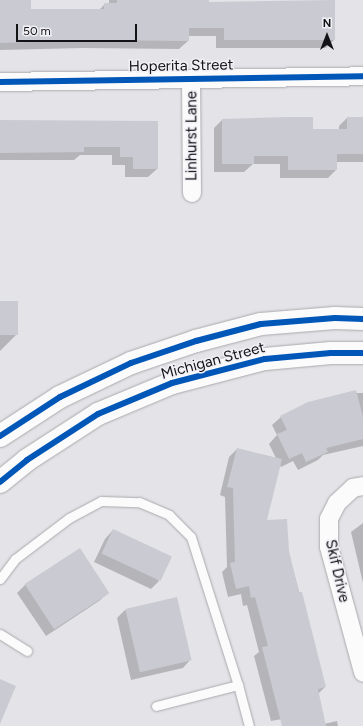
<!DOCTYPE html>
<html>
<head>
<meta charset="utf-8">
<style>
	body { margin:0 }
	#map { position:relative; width:363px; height:726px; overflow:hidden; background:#e3e3e8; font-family:Figtree,sans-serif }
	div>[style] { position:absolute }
	.shadow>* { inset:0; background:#0003 }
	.building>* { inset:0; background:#cacad2; transform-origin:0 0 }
	.roads { filter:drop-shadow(0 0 1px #aaaaad) drop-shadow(0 0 1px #aaaaad) }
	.service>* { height:9px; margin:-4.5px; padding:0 4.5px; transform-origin:4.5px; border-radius:4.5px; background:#fbfbfc }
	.minor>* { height:18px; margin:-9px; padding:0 9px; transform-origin:9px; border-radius:9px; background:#fbfbfc }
	.tertiary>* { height:22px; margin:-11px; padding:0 11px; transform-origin:11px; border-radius:11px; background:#fbfbfc }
	.cycleway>* { height:6px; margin:-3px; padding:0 3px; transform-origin:3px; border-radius:3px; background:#0057b8 }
	span { translate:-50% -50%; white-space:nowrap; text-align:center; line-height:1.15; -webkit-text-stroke:3px #f0f0f6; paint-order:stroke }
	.street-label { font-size:15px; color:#131315 }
	.north { position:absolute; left:307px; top:16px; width:40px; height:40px; -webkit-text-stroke:3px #f0f0f6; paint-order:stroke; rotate:0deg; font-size:11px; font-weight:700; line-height:16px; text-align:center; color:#131315 }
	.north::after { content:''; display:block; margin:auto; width:14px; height:18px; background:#131315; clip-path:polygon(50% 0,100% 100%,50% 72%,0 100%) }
	.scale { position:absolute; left:16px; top:24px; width:121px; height:18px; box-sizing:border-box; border:2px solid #131315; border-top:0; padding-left:5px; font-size:12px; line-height:14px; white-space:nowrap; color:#131315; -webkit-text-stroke:3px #f0f0f6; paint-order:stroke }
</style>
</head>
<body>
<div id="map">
	<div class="shadow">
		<div style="clip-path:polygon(0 0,30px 0,30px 10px,99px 10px,105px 4px,109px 4px,109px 0,208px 0,208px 3px,334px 40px,326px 48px,216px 48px,216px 36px,188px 36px,188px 41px,179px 49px,83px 48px,0 50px)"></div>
		<div style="clip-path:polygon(347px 118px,363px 118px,363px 162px,336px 162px,336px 170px,328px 178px,280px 178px,280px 164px,253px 164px,244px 172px,214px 172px,214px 128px,222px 120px,312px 130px,339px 130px,339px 126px)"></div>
		<div style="clip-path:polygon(0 122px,157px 122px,157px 169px,148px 177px,125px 177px,125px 165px,112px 165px,112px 155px,80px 155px,74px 160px,0 160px)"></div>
		<div style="clip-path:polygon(0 302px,17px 334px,0 351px)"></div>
		<div style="clip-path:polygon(356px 393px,363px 393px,363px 446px,323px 455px,318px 460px,298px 470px,293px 461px,281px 467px,279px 464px,265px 521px,288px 551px,325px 687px,318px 694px,324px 724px,337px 721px,338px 726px,284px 726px,282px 719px,271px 721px,254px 656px,259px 652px,247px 605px,243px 606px,241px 594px,228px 597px,222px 572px,227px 567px,225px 497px,220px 495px,229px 457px,237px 449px,276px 458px,269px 444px,277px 435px,272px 425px,281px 417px)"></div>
		<div style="clip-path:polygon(363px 523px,363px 583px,351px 532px)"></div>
		<div style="clip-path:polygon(113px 530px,159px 581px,151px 589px,94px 562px,105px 539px)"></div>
		<div style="clip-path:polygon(79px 550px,108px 593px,99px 601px,46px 636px,17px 593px,25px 585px)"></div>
		<div style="clip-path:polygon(125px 610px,191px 659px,183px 668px,131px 680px,117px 618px)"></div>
	</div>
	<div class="building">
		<div style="clip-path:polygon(0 0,31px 0,31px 9px,104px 9px,104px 3px,117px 3px,117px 0,209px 0,209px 2px,335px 0,335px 40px,224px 40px,224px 28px,189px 28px,189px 41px,92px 40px,0 43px)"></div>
		<div style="clip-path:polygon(288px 117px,313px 117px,313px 129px,347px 129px,347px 117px,363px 117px,363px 154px,337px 154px,337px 170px,288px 170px,288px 156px,254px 156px,254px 164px,222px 164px,222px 119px)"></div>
		<div style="clip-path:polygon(0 120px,158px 121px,158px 169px,133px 169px,133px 157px,120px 157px,120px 147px,84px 147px,84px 152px,0 153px)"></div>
		<div style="left:0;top:301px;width:18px;height:34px"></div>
		<div style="clip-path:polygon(356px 390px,363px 417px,363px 439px,326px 448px,328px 452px,306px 462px,302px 453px,289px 459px,277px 434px,287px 430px,280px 416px,308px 402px)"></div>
		<div style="clip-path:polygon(237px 448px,282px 459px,267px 520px,287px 519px,289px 551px,299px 592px,302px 592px,326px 687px,318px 689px,326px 726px,282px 726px,262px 647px,268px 646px,255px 597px,251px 598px,249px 586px,236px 589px,230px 563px,235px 562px,233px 488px,227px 487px)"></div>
		<div style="left:113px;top:529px;width:65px;height:27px;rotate:25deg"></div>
		<div style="left:80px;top:548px;width:54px;height:66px;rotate:57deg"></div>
		<div style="left:177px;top:597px;width:65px;height:53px;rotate:77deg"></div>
		<div style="clip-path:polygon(0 679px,16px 686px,0 724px)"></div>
	</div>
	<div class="roads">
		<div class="service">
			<div style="left:0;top:579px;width:25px;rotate:-53deg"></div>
			<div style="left:15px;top:559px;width:68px;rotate:-37.2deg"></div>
			<div style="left:69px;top:518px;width:36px;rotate:-28deg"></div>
			<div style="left:101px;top:501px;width:38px;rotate:2deg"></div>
			<div style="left:139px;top:502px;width:33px;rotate:23deg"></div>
			<div style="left:169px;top:515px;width:31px;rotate:45deg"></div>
			<div style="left:191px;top:537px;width:155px;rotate:72.4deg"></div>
			<div style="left:238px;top:685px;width:42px;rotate:75deg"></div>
			<div style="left:0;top:634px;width:32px;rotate:32deg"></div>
			<div style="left:156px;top:706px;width:85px;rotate:-14.4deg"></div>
		</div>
		<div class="minor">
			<div style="left:191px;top:79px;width:114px;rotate:89.5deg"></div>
			<div style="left:0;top:82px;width:363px;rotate:-0.9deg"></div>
			<div style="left:363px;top:486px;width:10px;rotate:169deg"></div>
			<div style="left:353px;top:488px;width:22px;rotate:137deg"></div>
			<div style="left:337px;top:503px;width:18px;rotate:117deg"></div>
			<div style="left:329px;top:519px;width:28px;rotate:90deg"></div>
			<div style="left:329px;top:547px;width:130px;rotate:74.8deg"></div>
		</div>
		<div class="tertiary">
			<div style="left:0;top:436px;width:72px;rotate:-33deg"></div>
			<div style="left:60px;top:397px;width:79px;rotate:-25.6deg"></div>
			<div style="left:131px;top:363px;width:69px;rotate:-18.7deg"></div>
			<div style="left:196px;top:341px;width:67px;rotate:-14.7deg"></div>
			<div style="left:261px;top:324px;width:74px;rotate:-4.6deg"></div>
			<div style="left:335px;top:318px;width:28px;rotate:2deg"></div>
			<div style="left:0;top:482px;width:35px;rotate:-39deg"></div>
			<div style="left:27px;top:460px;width:85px;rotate:-32.9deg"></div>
			<div style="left:98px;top:414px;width:80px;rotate:-22.7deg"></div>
			<div style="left:172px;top:383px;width:96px;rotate:-14.5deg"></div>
			<div style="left:265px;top:359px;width:66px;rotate:-5.2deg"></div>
			<div style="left:331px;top:353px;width:32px"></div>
		</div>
	</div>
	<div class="cycleway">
		<div style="left:0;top:82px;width:363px;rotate:-0.9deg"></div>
		<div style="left:0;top:436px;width:72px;rotate:-33deg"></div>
		<div style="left:60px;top:397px;width:79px;rotate:-25.6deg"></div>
		<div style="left:131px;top:363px;width:69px;rotate:-18.7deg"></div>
		<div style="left:196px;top:341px;width:67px;rotate:-14.7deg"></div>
		<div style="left:261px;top:324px;width:74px;rotate:-4.6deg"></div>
		<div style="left:335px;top:318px;width:28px;rotate:2deg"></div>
		<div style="left:0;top:482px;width:35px;rotate:-39deg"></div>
		<div style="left:27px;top:460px;width:85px;rotate:-32.9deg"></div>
		<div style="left:98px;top:414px;width:80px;rotate:-22.7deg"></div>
		<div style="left:172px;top:383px;width:96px;rotate:-14.5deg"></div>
		<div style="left:265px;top:359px;width:66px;rotate:-5.2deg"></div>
		<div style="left:331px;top:353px;width:32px"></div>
	</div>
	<div class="street-label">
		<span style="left:181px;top:66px;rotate:-1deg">Hoperita Street</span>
		<span style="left:192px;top:136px;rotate:-90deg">Linhurst Lane</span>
		<span style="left:213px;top:361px;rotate:-15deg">Michigan Street</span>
		<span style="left:337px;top:571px;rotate:77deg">Skif Drive</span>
	</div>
	<div class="north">N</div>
	<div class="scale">50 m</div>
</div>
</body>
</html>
